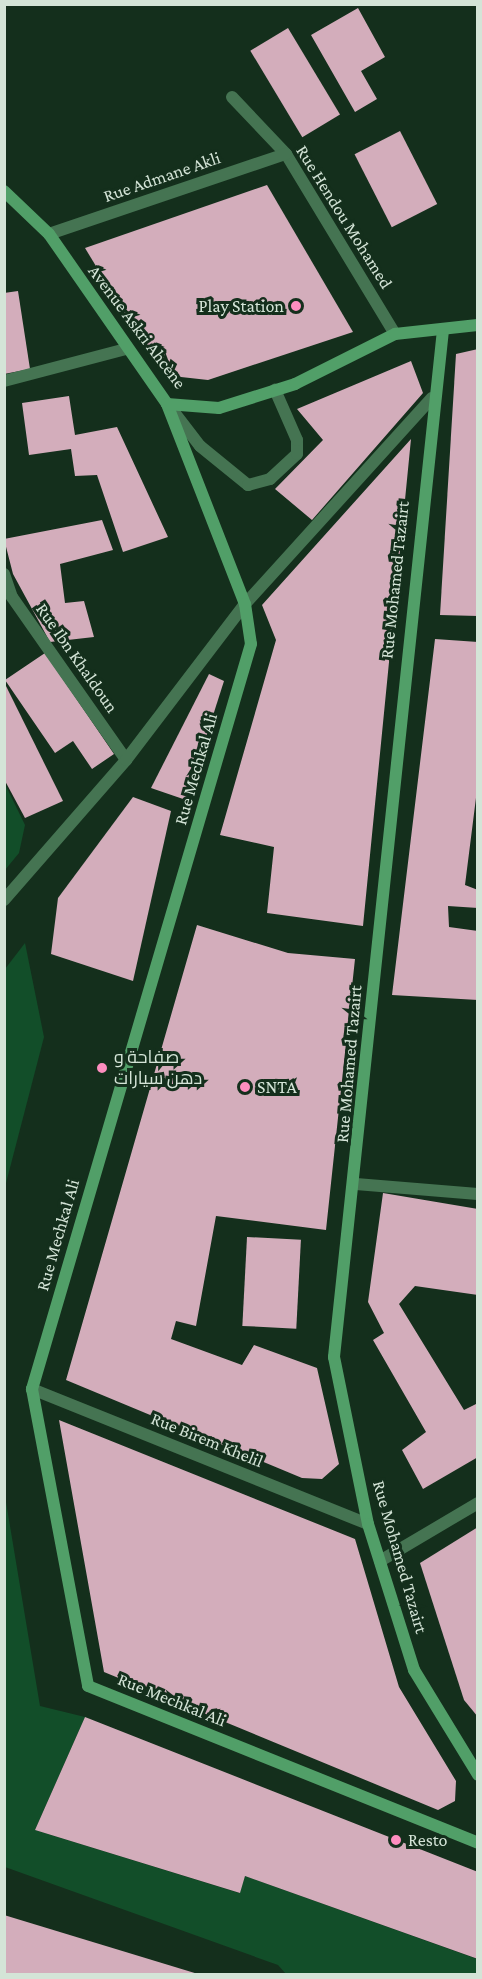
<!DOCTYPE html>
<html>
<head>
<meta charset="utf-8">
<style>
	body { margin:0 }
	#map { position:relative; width:482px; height:1979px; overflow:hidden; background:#142f1c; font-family:"Crimson Pro",Cairo,serif }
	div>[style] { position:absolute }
	.green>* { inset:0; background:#124e29 }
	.building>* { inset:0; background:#d3adbb; transform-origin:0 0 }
	.lane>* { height:12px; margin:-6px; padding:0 6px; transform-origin:6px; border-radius:6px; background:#457452 }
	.street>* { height:12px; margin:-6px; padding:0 6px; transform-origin:6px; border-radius:6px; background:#457452 }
	.secondary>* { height:12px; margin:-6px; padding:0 6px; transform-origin:6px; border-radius:6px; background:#519f68 }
	.dots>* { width:16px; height:16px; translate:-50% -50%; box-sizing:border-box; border:3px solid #142f1c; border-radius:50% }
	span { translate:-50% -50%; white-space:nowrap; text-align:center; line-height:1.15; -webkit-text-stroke:6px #142f1c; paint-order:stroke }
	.street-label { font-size:18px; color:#d4e4d7 }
	.poi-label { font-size:18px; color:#d4e4d7 }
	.right { translate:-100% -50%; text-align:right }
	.left { translate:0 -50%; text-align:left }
	.frame { position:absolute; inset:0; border:6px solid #d4e4d7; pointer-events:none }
</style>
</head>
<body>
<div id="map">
	<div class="green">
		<div style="clip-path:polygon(5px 784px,25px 825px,19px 853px,5px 870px)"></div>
		<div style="clip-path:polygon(25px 943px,44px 1037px,5px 1187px,5px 969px)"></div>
		<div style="clip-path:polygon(4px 1490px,40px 1706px,85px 1717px,35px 1830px,239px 1893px,245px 1876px,477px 1959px,477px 1974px,286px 1974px,278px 1965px,5px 1867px)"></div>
	</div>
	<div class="building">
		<div style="clip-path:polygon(358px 8px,385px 57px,361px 71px,377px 99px,355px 112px,311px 35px)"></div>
		<div style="left:288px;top:28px;width:101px;height:44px;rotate:59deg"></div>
		<div style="left:400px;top:131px;width:82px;height:51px;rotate:63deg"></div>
		<div style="clip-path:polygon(267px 185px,353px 332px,208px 380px,181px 377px,151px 357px,85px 248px)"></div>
		<div style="clip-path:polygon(18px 291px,30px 369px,4px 374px,4px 293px)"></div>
		<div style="clip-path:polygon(478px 349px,478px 616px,440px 615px,456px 354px)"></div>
		<div style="clip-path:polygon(411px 361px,423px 393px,312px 520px,275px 489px,323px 440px,297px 409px)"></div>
		<div style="clip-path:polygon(69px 396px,75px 435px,117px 427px,168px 537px,123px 552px,97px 475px,75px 476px,71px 449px,29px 455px,22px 403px)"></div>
		<div style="clip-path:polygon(411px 439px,363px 926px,267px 913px,274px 847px,220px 835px,276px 640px,262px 605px)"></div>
		<div style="clip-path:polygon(102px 520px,113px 550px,60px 564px,65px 603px,84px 601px,94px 637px,50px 642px,13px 574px,4px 539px)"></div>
		<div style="clip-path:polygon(435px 639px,478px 642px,478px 782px,465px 885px,478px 890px,478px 908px,448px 906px,449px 927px,478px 931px,478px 1000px,392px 995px)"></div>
		<div style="clip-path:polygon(45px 653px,114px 754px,92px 769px,73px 741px,55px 753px,5px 680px)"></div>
		<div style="clip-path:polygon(209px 674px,224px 681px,186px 800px,151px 788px)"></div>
		<div style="clip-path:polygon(4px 682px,63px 801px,25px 818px,4px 779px)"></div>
		<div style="clip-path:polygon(133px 797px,171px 811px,133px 981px,51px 954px,58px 898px)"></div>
		<div style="clip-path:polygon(197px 925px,288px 953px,355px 959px,326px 1230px,216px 1216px,196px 1326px,176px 1321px,171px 1339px,242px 1365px,254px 1345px,317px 1368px,339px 1464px,322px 1479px,302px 1478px,66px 1380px)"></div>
		<div style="clip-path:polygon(383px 1193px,478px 1209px,478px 1295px,415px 1286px,399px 1304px,464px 1410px,478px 1403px,478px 1457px,423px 1489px,402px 1450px,426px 1432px,373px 1340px,384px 1333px,368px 1302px)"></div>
		<div style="left:247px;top:1237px;width:54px;height:89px;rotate:3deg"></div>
		<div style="clip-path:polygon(59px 1420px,355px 1539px,399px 1687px,456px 1781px,455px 1801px,438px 1810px,104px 1672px)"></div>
		<div style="clip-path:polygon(478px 1527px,478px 1717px,464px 1700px,420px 1563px)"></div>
		<div style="clip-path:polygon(85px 1717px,478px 1872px,478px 1959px,245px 1876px,240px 1893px,35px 1830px)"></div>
		<div style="clip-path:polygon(4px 1915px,198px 1974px,4px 1974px)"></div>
	</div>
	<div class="lane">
		<div style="left:170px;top:407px;width:49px;rotate:52.4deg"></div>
		<div style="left:200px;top:446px;width:62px;rotate:39.1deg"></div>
		<div style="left:248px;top:485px;width:23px;rotate:-15deg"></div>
		<div style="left:270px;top:479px;width:37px;rotate:-43deg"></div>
		<div style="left:297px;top:454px;width:14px;rotate:-90deg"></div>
		<div style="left:297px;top:440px;width:55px;rotate:-113.7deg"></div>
	</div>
	<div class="street">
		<div style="left:232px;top:97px;width:79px;rotate:46.5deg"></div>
		<div style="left:286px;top:154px;width:210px;rotate:58.8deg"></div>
		<div style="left:49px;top:234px;width:250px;rotate:-18.7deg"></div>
		<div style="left:4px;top:381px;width:126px;rotate:-14.7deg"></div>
		<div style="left:4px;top:574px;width:24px;rotate:71deg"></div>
		<div style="left:12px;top:597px;width:199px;rotate:55deg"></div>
		<div style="left:4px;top:900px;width:186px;rotate:-48.9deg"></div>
		<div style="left:126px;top:760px;width:196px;rotate:-52.7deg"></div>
		<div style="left:245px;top:604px;width:278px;rotate:-47.8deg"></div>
		<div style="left:356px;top:1184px;width:122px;rotate:4.7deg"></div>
		<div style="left:32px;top:1389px;width:362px;rotate:21.9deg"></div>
		<div style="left:380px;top:1561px;width:114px;rotate:-30.6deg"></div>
	</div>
	<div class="secondary">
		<div style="left:4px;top:191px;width:62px;rotate:43.7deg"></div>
		<div style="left:49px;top:234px;width:207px;rotate:55.2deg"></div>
		<div style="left:167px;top:404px;width:215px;rotate:68.7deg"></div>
		<div style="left:245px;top:604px;width:40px;rotate:81.5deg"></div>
		<div style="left:251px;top:644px;width:777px;rotate:106.38deg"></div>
		<div style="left:32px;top:1389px;width:302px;rotate:79.3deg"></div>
		<div style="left:88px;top:1686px;width:420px;rotate:21.9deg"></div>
		<div style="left:443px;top:330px;width:1033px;rotate:96.06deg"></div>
		<div style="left:334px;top:1357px;width:170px;rotate:78.5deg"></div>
		<div style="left:368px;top:1524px;width:153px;rotate:72.5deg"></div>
		<div style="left:414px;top:1670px;width:123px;rotate:58.6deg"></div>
		<div style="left:167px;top:404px;width:52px;rotate:4.4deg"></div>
		<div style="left:219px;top:408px;width:80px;rotate:-17.5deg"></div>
		<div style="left:295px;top:384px;width:112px;rotate:-26.6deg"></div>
		<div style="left:395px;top:334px;width:83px;rotate:-6.2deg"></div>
	</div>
	<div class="dots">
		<div style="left:296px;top:306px;background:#fd8ebf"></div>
		<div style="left:102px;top:1068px;background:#fd8ebf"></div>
		<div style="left:245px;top:1087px;background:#fd8ebf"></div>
		<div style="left:396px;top:1840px;background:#fd8ebf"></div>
	</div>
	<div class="street-label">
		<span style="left:162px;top:177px;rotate:-19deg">Rue Admane Akli</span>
		<span style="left:344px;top:217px;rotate:58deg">Rue Hendou Mohamed</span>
		<span style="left:137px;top:327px;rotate:53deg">Avenue Askri Ahcène</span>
		<span style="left:395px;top:580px;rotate:-84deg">Rue Mohamed Tazairt</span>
		<span style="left:77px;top:658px;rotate:55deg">Rue Ibn Khaldoun</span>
		<span style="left:196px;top:769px;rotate:-74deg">Rue Mechkal Ali</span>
		<span style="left:349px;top:1064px;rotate:-85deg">Rue Mohamed Tazairt</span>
		<span style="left:58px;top:1235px;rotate:-74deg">Rue Mechkal Ali</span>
		<span style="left:207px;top:1440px;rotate:22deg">Rue Birem Khelil</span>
		<span style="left:400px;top:1557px;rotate:74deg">Rue Mohamed Tazairt</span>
		<span style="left:172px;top:1700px;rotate:22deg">Rue Mechkal Ali</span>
	</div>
	<div class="poi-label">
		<span class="right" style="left:284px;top:306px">Play Station</span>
		<span class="left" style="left:114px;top:1068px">صفاحة و<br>دهن سيارات</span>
		<span class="left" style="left:257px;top:1087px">SNTA</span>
		<span class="left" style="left:408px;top:1840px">Resto</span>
	</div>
	<div class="frame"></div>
</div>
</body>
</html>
